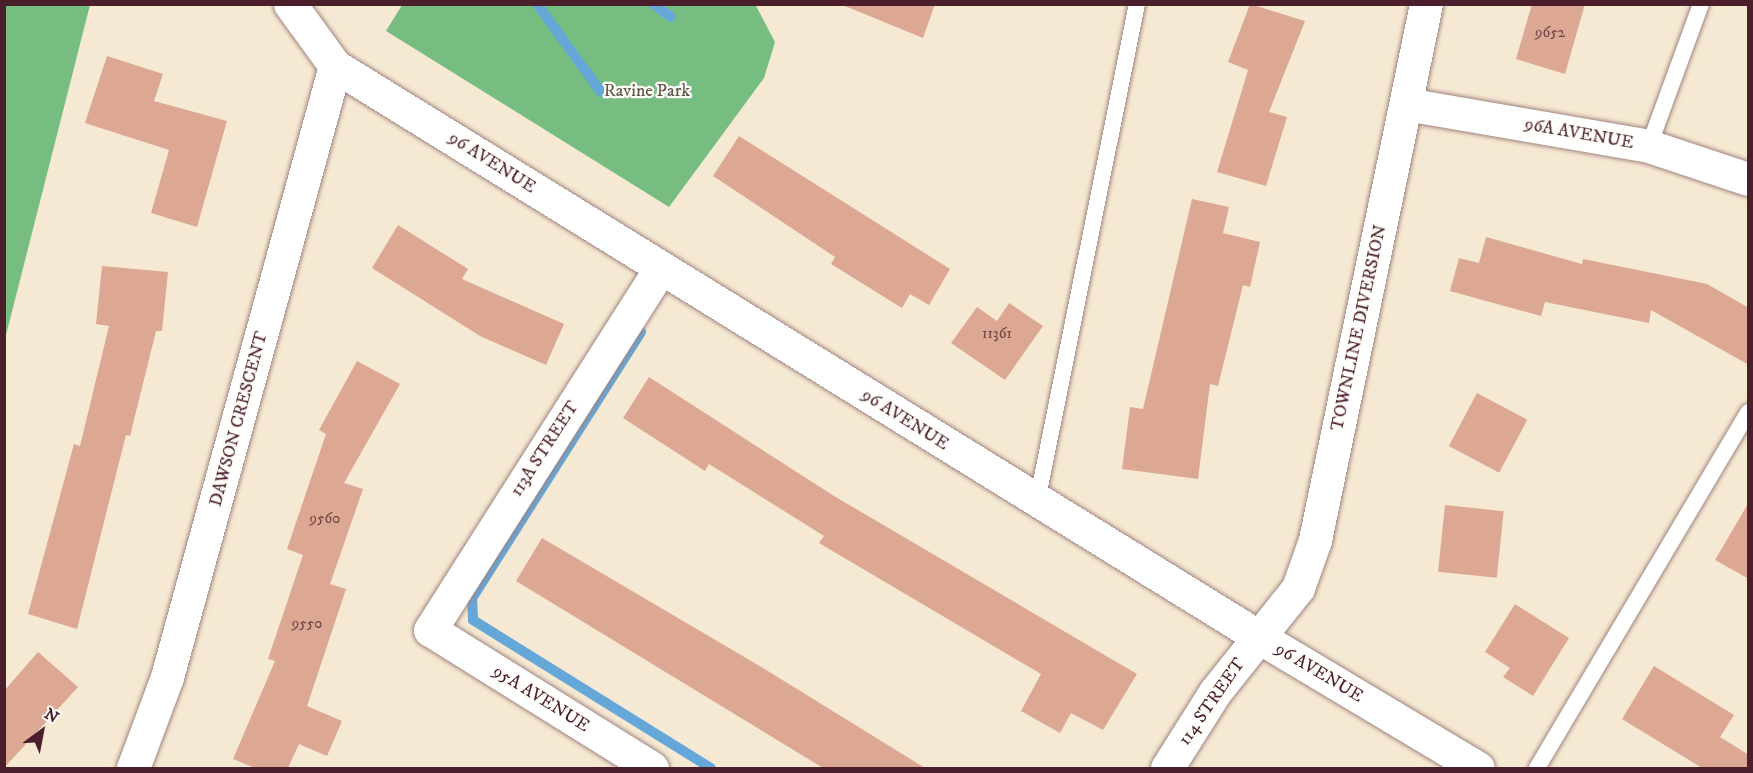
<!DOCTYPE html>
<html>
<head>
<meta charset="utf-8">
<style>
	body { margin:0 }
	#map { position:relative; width:1753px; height:773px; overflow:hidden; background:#f6e9d3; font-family:"IM FELL DW Pica",serif }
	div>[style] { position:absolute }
	.forest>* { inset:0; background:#77bd81 }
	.stream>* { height:10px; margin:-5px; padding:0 5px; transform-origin:5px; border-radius:5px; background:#65a7d9 }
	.building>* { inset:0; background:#dca894; transform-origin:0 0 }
	.roads { filter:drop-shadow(0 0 2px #a0847f) drop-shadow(0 0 2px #a0847f) }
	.lane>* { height:16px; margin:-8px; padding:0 8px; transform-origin:8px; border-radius:8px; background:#fff }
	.street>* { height:33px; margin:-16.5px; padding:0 16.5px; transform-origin:16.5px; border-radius:16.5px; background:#fff }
	.secondary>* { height:33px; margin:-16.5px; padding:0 16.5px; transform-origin:16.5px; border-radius:16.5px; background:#fff }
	span { translate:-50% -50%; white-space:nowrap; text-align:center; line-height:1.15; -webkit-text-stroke:4.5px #fdfcf7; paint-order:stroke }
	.number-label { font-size:15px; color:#6e4145 }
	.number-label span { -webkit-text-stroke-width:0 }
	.park-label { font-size:18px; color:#60584c }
	.street-label { font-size:18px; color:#4a1f2b }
	.frame { position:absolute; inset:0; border:6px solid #4a1f2b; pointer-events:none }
	.north { position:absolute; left:12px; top:701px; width:60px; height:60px; -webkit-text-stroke:4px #fdfcf7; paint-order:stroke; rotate:32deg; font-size:16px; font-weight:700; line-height:24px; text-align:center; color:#4a1f2b }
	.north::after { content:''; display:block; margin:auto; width:21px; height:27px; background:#4a1f2b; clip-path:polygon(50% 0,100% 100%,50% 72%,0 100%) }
</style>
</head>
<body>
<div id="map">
	<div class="forest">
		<div style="clip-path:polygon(5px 4px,90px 5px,5px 339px,4px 5px)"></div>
		<div style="clip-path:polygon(755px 4px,775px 42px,764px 78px,669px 207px,386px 31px,402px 5px)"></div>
	</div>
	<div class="stream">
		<div style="left:537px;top:4px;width:109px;rotate:54deg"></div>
		<div style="left:653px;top:4px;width:22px;rotate:36deg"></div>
		<div style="left:641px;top:332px;width:315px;rotate:122.4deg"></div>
		<div style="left:472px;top:598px;width:22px;rotate:87deg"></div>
		<div style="left:473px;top:620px;width:280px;rotate:31.9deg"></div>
	</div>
	<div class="building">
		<div style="clip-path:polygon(840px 4px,935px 4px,923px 38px)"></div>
		<div style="clip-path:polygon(1250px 4px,1305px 21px,1269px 112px,1287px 117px,1266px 186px,1217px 172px,1248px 70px,1228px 62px)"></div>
		<div style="clip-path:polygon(1532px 4px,1585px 4px,1565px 74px,1516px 59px)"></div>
		<div style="clip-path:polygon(107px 56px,163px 74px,154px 101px,227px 121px,197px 227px,151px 213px,169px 150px,85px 123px)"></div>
		<div style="clip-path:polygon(739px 136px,950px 269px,929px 305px,910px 294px,902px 308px,831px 264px,835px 257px,713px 176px)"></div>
		<div style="clip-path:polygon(1192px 199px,1229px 207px,1223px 233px,1260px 242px,1250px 287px,1243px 285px,1218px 386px,1210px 384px,1198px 479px,1122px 469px,1130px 407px,1143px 409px)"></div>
		<div style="clip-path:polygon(398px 225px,468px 269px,462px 279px,564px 324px,546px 365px,480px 336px,372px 268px)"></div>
		<div style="clip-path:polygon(1486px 237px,1582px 264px,1583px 259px,1707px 284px,1749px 308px,1749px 365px,1651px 310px,1649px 323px,1545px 302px,1541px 316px,1450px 291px,1459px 258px,1479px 263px)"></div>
		<div style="clip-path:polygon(102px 266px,168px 272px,162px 331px,156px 331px,130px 436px,126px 435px,77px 629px,28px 614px,74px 444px,80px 446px,109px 326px,96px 324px)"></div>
		<div style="clip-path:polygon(1009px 303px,1043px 326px,1005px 380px,951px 343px,977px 307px,997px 321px)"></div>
		<div style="clip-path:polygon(357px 361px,400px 384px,344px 483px,363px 489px,330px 584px,346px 589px,307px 706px,342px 721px,327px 756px,299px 744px,288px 768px,255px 768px,233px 759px,275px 661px,268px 659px,303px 555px,287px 549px,326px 434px,319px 430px)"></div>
		<div style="clip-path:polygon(649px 377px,834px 496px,1137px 674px,1103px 730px,1071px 713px,1060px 733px,1021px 711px,1041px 674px,819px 543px,824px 536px,709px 464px,705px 471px,623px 418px)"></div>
		<div style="left:1477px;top:393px;width:57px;height:60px;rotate:28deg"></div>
		<div style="clip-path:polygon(1749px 502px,1749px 579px,1715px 560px)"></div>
		<div style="left:1445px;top:505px;width:59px;height:67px;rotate:6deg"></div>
		<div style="clip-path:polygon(542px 538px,763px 668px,925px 768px,823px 768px,516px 581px)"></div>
		<div style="clip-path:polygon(1515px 604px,1569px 638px,1533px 696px,1503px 677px,1510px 668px,1485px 652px)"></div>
		<div style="clip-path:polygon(38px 652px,78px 687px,4px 768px,4px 691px)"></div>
		<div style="clip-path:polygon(1654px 666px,1734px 715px,1720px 737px,1749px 755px,1749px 768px,1702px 768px,1622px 719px)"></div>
	</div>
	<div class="roads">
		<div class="lane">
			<div style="left:1649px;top:146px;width:151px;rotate:-69.9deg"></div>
			<div style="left:1037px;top:502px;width:508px;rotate:-78.65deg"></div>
			<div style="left:1537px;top:768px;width:414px;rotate:-59.3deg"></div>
		</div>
		<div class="street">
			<div style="left:290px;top:4px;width:77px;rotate:54deg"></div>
			<div style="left:335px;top:66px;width:1086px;rotate:31.71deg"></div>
			<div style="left:1406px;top:104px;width:247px;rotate:9.8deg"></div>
			<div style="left:1649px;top:146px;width:104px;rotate:18.4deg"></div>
			<div style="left:133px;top:768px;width:97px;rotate:-69.5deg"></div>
			<div style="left:167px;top:677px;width:634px;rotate:-74.63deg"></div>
			<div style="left:652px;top:768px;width:261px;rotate:-148.1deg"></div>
			<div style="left:430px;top:630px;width:429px;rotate:-57.5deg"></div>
		</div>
		<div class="secondary">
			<div style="left:1259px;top:637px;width:255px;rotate:30.9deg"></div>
			<div style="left:1167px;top:768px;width:90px;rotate:-57.7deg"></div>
			<div style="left:1215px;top:692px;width:133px;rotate:-51.4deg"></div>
			<div style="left:1298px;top:588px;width:51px;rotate:-70.5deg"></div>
			<div style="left:1315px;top:540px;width:547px;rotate:-78.3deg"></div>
		</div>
	</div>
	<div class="number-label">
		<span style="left:1550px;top:33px">9652</span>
		<span style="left:997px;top:334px">11361</span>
		<span style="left:325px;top:519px">9560</span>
		<span style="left:307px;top:624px">9550</span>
	</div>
	<div class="park-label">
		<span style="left:647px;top:91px">Ravine Park</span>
	</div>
	<div class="street-label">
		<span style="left:1579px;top:134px;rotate:10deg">96A AVENUE</span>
		<span style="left:492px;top:163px;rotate:32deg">96 AVENUE</span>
		<span style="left:1359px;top:328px;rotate:-78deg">TOWNLINE DIVERSION</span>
		<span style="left:239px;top:419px;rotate:-75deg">DAWSON CRESCENT</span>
		<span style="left:905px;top:420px;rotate:32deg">96 AVENUE</span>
		<span style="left:545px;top:449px;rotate:-57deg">113A STREET</span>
		<span style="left:1319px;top:673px;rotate:31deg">96 AVENUE</span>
		<span style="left:541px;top:699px;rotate:32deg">95A AVENUE</span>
		<span style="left:1212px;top:702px;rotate:-55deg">114 STREET</span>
	</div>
	<div class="frame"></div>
	<div class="north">N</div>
</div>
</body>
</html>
